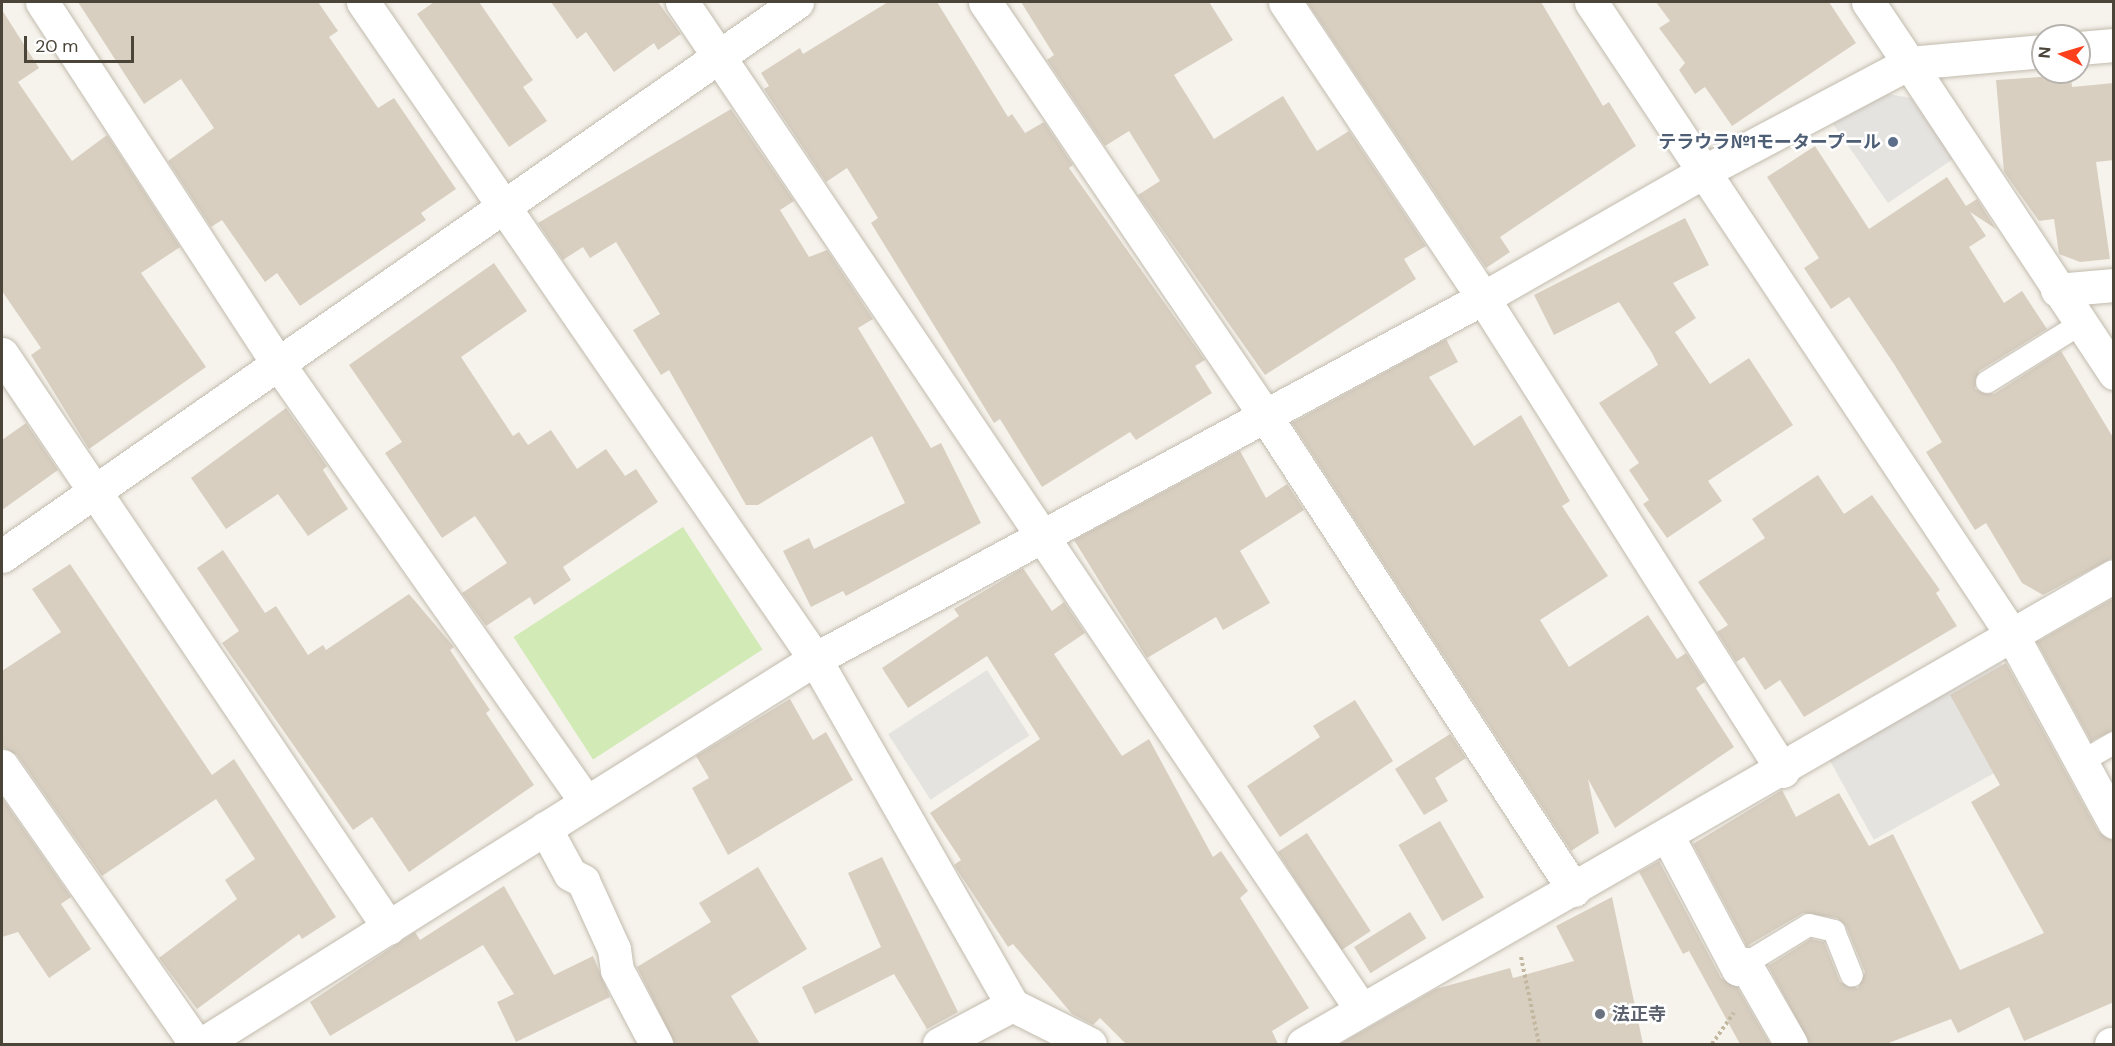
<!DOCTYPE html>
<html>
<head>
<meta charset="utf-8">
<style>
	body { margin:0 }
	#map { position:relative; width:2115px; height:1046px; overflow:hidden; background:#f6f3ec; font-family:"DM Sans","Noto Sans JP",sans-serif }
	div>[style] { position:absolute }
	.green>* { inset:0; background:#d2eab5; transform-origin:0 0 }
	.parking>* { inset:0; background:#e5e3e0; transform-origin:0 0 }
	.building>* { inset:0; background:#d8cfc1; transform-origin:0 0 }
	.path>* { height:4px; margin-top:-2px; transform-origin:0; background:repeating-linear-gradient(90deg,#c4b79f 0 3px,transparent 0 6px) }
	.roads { filter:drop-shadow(0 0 2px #c2bbae) drop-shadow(0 0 2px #c2bbae) }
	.service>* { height:22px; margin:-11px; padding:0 11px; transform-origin:11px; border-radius:11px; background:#fff }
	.minor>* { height:33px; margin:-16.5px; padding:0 16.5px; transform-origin:16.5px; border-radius:16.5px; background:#fff }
	.tertiary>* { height:33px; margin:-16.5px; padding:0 16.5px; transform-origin:16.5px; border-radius:16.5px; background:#fff }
	.dots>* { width:16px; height:16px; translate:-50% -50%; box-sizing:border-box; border:3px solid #fff; border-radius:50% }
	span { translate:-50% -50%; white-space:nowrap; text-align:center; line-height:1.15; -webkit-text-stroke:5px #fff; paint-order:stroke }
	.service-label { font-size:18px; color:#4e5e75; font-weight:700 }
	.right { translate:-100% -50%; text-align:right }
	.worship-label { font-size:18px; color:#5b616d; font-weight:700 }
	.left { translate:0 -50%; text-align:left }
	.frame { position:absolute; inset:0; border:3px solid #4b4439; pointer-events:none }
	.north { position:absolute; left:2031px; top:24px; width:60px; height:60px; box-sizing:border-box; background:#fff; border:2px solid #b7b4b0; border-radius:50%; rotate:275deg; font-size:16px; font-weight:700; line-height:24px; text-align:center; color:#4b4439 }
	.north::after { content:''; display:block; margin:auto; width:21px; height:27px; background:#fc3f1d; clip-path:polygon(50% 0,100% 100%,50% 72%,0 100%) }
	.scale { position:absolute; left:24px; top:36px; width:110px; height:27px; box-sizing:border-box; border:3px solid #4b4439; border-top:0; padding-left:8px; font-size:18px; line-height:21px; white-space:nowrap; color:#4b4439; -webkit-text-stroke:4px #fff; paint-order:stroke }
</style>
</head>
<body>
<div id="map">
	<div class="green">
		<div style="left:683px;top:527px;width:146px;height:202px;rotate:57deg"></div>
	</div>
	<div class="parking">
		<div style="clip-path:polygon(1888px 94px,1911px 98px,1953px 159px,1888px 203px,1833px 124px)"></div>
		<div style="left:2001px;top:663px;width:93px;height:197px;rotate:61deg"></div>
		<div style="left:987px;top:670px;width:78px;height:118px;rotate:57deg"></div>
	</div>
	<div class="building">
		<div style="clip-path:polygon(78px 2px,318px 2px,338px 31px,329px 37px,378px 108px,394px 98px,456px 189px,421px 213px,426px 220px,300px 306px,277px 273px,265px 282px,222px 220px,211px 227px,168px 161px,214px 128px,181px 79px,144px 104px)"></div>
		<div style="clip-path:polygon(434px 2px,479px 2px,533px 80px,523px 87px,547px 121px,509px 147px,417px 14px)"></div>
		<div style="clip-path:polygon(551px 2px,658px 2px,681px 34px,658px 50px,654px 43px,614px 72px,586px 32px,577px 39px)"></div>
		<div style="clip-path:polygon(888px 2px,937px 2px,1008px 117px,1012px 114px,1025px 133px,1044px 122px,1073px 165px,1069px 168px,1205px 360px,1195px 366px,1212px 393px,1136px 440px,1130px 432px,1042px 487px,1000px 419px,994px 423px,871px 223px,878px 218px,847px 168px,826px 182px,764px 89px,769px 86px,761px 73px,800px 48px,803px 54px)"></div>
		<div style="clip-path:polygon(1021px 2px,1209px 2px,1233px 40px,1174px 75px,1214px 139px,1283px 96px,1317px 151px,1349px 131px,1426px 246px,1404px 259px,1416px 279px,1265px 375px,1138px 195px,1160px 181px,1129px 131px,1105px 146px,1047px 60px,1054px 55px)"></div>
		<div style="clip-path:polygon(1307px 2px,1541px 2px,1603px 106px,1609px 102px,1636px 146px,1500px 237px,1510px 252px,1486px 268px)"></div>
		<div style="clip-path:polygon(1656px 2px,1829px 2px,1856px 43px,1732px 126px,1705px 87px,1695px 94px,1679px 70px,1685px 63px,1659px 28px,1670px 21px)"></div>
		<div style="clip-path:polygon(2px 10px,39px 68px,18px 82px,72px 161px,107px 135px,180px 247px,141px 273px,206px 367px,89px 449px,31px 355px,41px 348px,2px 291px)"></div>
		<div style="clip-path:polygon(2071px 75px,2072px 87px,2114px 83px,2114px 160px,2096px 162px,2110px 259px,2080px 262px,2059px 254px,2054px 219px,2039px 221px,2004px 172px,1996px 80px)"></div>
		<div style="clip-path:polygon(731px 109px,794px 201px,780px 210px,809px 257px,827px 250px,873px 319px,858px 328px,931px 448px,941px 443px,981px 523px,846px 596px,843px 591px,811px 607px,783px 551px,809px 538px,814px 549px,905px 503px,872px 436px,758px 505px,746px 505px,669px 370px,661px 375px,633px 330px,660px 314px,616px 242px,590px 258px,583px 247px,563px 260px,538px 223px)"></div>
		<div style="clip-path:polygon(1815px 146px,1869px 229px,1947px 177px,1966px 206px,1977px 199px,1996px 229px,1970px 212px,1986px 236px,1969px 247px,2004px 303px,2022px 291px,2047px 329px,1979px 371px,1975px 389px,1994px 394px,2061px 351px,2114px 439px,2114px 557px,2043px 595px,2022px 583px,1986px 523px,1975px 530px,1926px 452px,1942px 442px,1894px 364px,1849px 297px,1831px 309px,1804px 268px,1819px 258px,1767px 177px)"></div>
		<div style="clip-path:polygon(1685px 218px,1709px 265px,1673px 283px,1696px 318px,1675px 332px,1710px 384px,1749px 358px,1793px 425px,1708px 481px,1722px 501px,1667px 538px,1643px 504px,1649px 500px,1629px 470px,1639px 463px,1599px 403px,1658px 365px,1652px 353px,1619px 302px,1554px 335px,1534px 295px)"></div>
		<div style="clip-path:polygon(494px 263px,527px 311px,461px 357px,513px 436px,519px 432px,528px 445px,551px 430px,577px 469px,606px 449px,625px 476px,636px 469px,658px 502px,563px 567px,571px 580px,534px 605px,530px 597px,486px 626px,462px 593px,507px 563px,475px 516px,442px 538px,385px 453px,402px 442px,349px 365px)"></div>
		<div style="clip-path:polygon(1446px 339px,1458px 362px,1429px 377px,1474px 446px,1521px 415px,1570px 501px,1562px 506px,1608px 576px,1540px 620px,1569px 667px,1648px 615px,1677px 659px,1686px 653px,1705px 682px,1696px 688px,1734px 747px,1615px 828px,1588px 779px,1599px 833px,1571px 851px,1292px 423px)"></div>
		<div style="clip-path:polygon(286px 408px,327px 466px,323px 470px,348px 509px,308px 536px,278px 494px,226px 529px,191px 478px)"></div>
		<div style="clip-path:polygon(26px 423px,58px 470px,2px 510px,2px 440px)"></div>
		<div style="clip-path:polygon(1240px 451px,1266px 498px,1287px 484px,1304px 510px,1240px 551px,1270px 603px,1223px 630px,1216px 617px,1147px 658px,1074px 540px)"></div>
		<div style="clip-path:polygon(1818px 475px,1844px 514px,1872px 495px,1940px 590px,1936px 593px,1957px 626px,1804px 717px,1780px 680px,1765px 690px,1744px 657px,1736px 662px,1717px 632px,1728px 625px,1698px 582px,1765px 538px,1752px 519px)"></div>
		<div style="clip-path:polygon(223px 550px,265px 613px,276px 606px,308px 655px,323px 645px,326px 650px,409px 594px,454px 647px,450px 650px,490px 710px,486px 713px,534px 785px,409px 872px,372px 817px,353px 830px,222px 643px,239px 631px,197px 568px)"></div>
		<div style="clip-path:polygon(70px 564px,212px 775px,234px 759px,336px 917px,302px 939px,299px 934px,197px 1009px,159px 958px,237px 899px,225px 880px,255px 859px,216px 799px,102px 876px,17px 755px,2px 747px,2px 671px,61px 632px,32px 589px)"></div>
		<div style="clip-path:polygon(1023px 568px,1052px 611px,1064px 602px,1085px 633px,1054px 654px,1122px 756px,1149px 739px,1213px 857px,1221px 851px,1248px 891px,1240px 898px,1309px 1008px,1272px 1031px,1278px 1044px,1126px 1044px,1100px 1018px,1093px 1025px,1072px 1014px,1013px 944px,1008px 947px,954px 865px,961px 860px,930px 813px,1040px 739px,987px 656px,908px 708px,882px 668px,959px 616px,954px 609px)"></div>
		<div style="clip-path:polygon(2114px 598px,2114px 730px,2091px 741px,2037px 642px)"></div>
		<div style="clip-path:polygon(2006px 663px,2098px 831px,2114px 841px,2114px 1002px,2024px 1041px,2009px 1007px,1958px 1033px,1951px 1019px,1886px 1044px,1810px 1044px,1768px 966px,1811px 939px,1824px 942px,1840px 982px,1858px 988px,1865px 972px,1846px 926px,1837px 918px,1803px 913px,1747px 946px,1693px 844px,1782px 790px,1796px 817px,1839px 793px,1869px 846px,1893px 834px,1960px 970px,2044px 933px,1971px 802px,2000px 785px,1950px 695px)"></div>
		<div style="clip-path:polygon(790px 699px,813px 740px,826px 732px,853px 780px,728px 855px,692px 788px,709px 778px,696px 756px)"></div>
		<div style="clip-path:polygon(1355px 700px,1393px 761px,1280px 837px,1247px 786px,1320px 737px,1313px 726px)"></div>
		<div style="clip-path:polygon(1450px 734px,1466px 758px,1435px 778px,1448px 801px,1424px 815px,1395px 769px)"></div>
		<div style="clip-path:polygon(2px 798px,71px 897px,61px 904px,91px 949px,49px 978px,18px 932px,2px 937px)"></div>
		<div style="left:1440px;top:821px;width:88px;height:48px;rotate:60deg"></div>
		<div style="left:1307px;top:833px;width:117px;height:35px;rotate:57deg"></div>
		<div style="clip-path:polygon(882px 857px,958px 1012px,927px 1029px,894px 974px,815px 1014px,802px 987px,881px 947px,848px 873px)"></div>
		<div style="clip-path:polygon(1659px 861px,1721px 978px,1737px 987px,1770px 1044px,1740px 1044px,1689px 951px,1683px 954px,1639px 872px)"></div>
		<div style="clip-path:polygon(758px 867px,807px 949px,731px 996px,760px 1044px,675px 1044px,637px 967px,711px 922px,699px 903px)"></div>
		<div style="clip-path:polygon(504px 886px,554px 975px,593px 956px,610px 997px,516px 1042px,497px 1002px,514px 994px,483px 945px,330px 1036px,310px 1002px,415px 932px,420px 940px)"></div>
		<div style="clip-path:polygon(1612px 897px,1643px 1044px,1340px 1044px,1436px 989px,1510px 968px,1513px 978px,1574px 961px,1556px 926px)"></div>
		<div style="left:1410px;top:912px;width:31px;height:66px;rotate:58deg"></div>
	</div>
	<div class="path">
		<div style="left:1521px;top:957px;width:89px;rotate:78.3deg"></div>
		<div style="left:1712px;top:1044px;width:38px;rotate:-55deg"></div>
	</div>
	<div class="roads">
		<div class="service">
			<div style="left:1987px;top:382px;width:110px;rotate:-31.9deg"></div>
			<div style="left:2081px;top:762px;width:38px;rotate:-30deg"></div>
			<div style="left:1745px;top:964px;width:75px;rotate:-31.4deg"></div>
			<div style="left:1809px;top:925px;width:26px;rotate:13deg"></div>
			<div style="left:1834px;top:931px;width:48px;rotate:68.2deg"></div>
		</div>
		<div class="minor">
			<div style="left:42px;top:2px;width:430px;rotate:56.9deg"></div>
			<div style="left:277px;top:362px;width:538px;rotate:54.92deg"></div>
			<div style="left:363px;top:2px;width:797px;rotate:55.47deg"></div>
			<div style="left:815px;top:659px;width:398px;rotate:60.3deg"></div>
			<div style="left:1012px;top:1005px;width:87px;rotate:26.6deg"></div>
			<div style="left:682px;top:2px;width:1215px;rotate:56.01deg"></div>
			<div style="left:985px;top:2px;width:498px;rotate:55.9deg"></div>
			<div style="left:1264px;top:414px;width:568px;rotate:56.93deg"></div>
			<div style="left:1285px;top:2px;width:356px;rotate:56.2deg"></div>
			<div style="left:1483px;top:298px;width:560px;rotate:57.62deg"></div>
			<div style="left:1591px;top:2px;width:760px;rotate:56.37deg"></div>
			<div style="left:2012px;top:635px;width:213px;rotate:61.4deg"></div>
			<div style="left:2079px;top:48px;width:35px;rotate:-5deg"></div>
			<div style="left:1909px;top:63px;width:372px;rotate:56.5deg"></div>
			<div style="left:2057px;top:290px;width:57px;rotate:-5deg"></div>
			<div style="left:2px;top:354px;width:692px;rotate:56.01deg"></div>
			<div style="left:2px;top:766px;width:339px;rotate:55.1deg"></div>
			<div style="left:545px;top:828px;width:52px;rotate:61.5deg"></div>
			<div style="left:570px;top:874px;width:15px;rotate:28deg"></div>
			<div style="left:583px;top:881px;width:75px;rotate:65.5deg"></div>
			<div style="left:614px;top:949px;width:21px;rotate:82deg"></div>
			<div style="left:617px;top:970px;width:84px;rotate:62.2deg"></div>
			<div style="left:1668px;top:837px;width:149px;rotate:62.1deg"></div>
			<div style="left:1738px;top:969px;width:9px;rotate:-36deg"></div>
			<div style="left:1745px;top:964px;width:92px;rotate:60.1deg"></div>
			<div style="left:202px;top:1044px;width:724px;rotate:-32.13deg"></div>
			<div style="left:815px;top:659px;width:759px;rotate:-28.39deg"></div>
			<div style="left:1483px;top:298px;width:256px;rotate:-29.8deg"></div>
			<div style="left:1705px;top:171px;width:231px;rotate:-27.9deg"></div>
			<div style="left:1909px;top:63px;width:135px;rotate:-5.1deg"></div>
			<div style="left:939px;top:1044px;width:83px;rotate:-28.1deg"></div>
			<div style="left:1303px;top:1044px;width:936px;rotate:-29.99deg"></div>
			<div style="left:2111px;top:1044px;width:3px"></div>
		</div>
		<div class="tertiary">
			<div style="left:1868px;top:2px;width:73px;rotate:56.1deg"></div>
			<div style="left:2px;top:556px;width:969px;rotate:-34.87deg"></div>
		</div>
	</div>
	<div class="dots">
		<div style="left:1893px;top:142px;background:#5c6f8a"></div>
		<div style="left:1600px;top:1014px;background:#6b7280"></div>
	</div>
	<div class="service-label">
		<span class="right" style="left:1881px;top:142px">テラウラ№1モータープール</span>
	</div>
	<div class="worship-label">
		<span class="left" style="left:1612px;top:1014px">法正寺</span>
	</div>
	<div class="frame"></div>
	<div class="north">N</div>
	<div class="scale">20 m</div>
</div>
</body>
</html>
